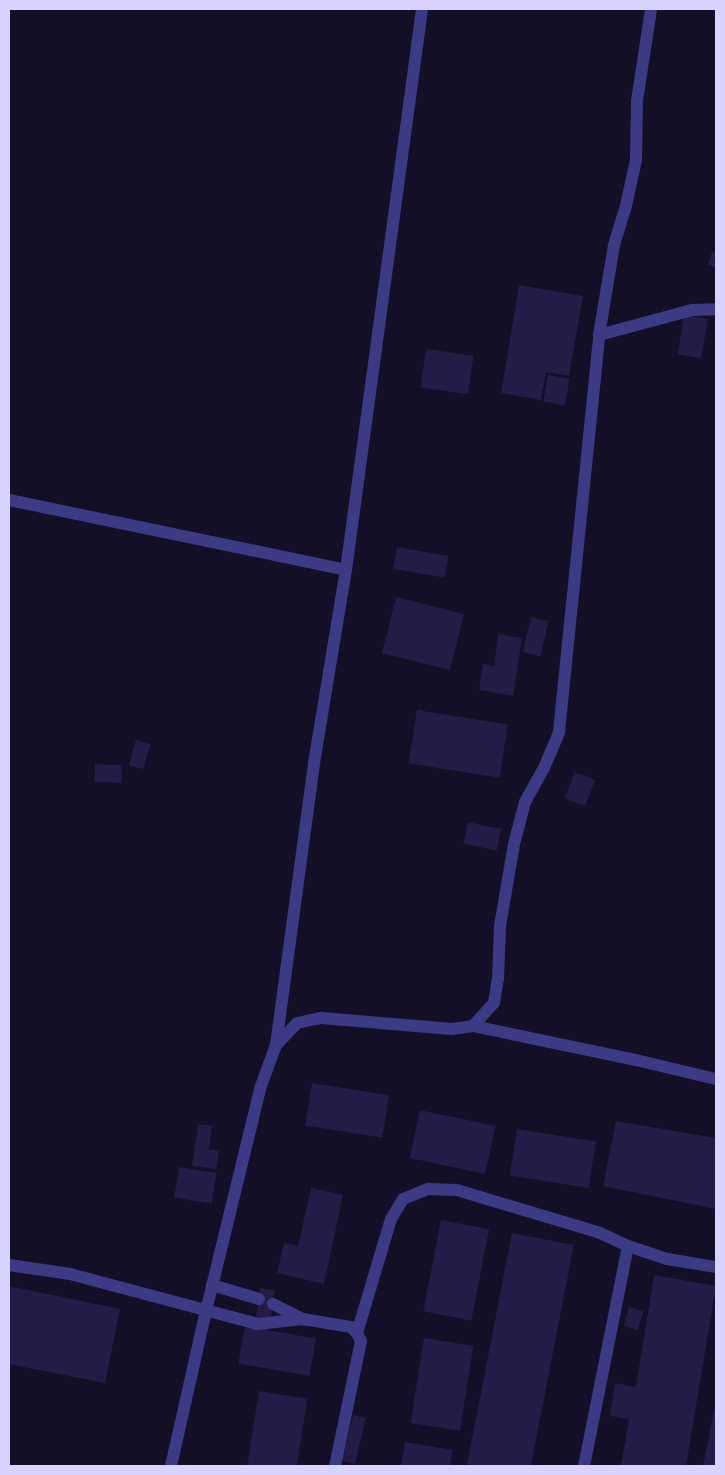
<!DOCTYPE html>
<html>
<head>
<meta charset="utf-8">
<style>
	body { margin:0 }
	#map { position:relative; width:725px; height:1475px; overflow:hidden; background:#130f26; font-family:"DejaVu Sans",sans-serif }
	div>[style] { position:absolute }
	.building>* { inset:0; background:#241b47; transform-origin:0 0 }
	.minor>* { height:12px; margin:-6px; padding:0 6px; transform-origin:6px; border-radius:6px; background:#3d3a85 }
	span { translate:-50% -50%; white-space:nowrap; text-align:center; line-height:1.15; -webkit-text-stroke:4px #130f26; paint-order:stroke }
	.frame { position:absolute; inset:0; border:10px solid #d9d4ff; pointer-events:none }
</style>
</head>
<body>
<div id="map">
	<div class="building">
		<div style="clip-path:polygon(712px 252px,716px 253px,716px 268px,708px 265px)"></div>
		<div style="clip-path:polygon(519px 285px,583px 296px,569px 376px,546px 372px,541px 400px,501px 393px)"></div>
		<div style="left:684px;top:315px;width:24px;height:40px;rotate:9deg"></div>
		<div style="left:426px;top:349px;width:48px;height:39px;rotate:8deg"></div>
		<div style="left:548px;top:375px;width:22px;height:27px;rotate:10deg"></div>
		<div style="left:397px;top:547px;width:52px;height:22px;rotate:10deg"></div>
		<div style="left:396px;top:597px;width:70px;height:58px;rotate:14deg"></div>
		<div style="left:531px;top:617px;width:18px;height:36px;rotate:13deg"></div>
		<div style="clip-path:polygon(498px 634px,522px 638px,513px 696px,479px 690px,483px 664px,494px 666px)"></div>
		<div style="left:417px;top:710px;width:92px;height:54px;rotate:9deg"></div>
		<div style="left:136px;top:740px;width:15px;height:26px;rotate:16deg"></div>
		<div style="left:95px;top:764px;width:27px;height:18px;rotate:2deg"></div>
		<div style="left:575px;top:772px;width:22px;height:28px;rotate:22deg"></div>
		<div style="left:468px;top:822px;width:34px;height:22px;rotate:12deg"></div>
		<div style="left:312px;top:1083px;width:78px;height:43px;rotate:9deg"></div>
		<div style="left:420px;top:1110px;width:77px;height:49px;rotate:12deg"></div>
		<div style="clip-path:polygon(616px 1121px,716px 1138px,716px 1209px,603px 1186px)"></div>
		<div style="clip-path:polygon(198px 1124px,212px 1126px,209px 1149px,219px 1151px,216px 1169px,192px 1166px)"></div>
		<div style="left:517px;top:1129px;width:80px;height:47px;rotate:9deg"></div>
		<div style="left:179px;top:1167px;width:38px;height:31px;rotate:9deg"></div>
		<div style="clip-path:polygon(311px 1188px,343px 1195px,324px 1284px,277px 1273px,284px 1243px,298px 1246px)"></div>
		<div style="left:441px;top:1220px;width:49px;height:93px;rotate:11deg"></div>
		<div style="left:512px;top:1233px;width:63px;height:237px;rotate:11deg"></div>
		<div style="clip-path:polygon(654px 1275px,716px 1286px,686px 1466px,621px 1466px,629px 1419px,610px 1416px,615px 1383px,636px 1387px)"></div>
		<div style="clip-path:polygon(9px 1286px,120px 1309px,105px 1383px,9px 1364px)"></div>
		<div style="left:260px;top:1288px;width:15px;height:31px;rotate:8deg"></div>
		<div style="left:629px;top:1307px;width:15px;height:20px;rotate:16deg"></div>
		<div style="left:245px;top:1326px;width:72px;height:38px;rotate:10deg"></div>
		<div style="left:424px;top:1338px;width:50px;height:86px;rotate:9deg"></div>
		<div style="left:259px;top:1391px;width:49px;height:76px;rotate:9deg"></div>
		<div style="clip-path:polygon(715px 1406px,716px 1466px,703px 1466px)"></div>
		<div style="left:353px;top:1415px;width:13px;height:47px;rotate:13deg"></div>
		<div style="clip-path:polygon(405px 1442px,453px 1450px,450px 1466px,401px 1466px)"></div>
	</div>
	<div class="minor">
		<div style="left:599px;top:335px;width:96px;rotate:-15deg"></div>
		<div style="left:692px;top:310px;width:24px;rotate:-2deg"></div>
		<div style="left:9px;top:500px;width:344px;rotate:11.7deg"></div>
		<div style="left:473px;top:1026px;width:167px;rotate:11.8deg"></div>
		<div style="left:636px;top:1060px;width:82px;rotate:13.4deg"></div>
		<div style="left:276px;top:1045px;width:285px;rotate:-82.3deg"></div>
		<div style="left:314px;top:763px;width:196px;rotate:-80.6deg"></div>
		<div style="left:346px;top:570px;width:566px;rotate:-82.28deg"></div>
		<div style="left:628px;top:1246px;width:41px;rotate:18.4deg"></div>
		<div style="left:667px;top:1259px;width:50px;rotate:9.3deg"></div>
		<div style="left:9px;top:1265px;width:62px;rotate:8.4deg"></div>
		<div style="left:70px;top:1274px;width:195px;rotate:14.9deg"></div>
		<div style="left:258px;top:1324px;width:45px;rotate:-6.3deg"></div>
		<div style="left:212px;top:1285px;width:49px;rotate:16.6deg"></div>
		<div style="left:273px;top:1304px;width:34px;rotate:27deg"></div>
		<div style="left:303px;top:1319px;width:49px;rotate:9.5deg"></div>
		<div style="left:351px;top:1327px;width:8px;rotate:45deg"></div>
		<div style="left:357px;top:1333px;width:9px;rotate:63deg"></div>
		<div style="left:361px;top:1341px;width:128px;rotate:101.7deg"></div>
		<div style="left:357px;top:1333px;width:119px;rotate:-73.4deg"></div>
		<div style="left:391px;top:1219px;width:23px;rotate:-59deg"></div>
		<div style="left:403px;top:1199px;width:27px;rotate:-22deg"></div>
		<div style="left:428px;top:1189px;width:29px;rotate:2deg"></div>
		<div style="left:457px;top:1190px;width:149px;rotate:16.7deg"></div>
		<div style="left:600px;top:1233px;width:31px;rotate:25deg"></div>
		<div style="left:628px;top:1246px;width:224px;rotate:101.3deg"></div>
		<div style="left:171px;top:1466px;width:159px;rotate:-77.3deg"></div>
		<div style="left:206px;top:1311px;width:232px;rotate:-76.3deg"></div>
		<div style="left:261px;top:1086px;width:44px;rotate:-69.9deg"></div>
		<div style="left:276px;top:1045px;width:30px;rotate:-46deg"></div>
		<div style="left:297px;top:1023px;width:25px;rotate:-12deg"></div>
		<div style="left:321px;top:1018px;width:131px;rotate:4.8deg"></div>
		<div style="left:452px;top:1029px;width:21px;rotate:-8deg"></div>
		<div style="left:473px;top:1026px;width:31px;rotate:-48deg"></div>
		<div style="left:494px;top:1003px;width:24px;rotate:-81deg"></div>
		<div style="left:498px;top:979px;width:53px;rotate:-87.8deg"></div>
		<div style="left:500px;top:926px;width:83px;rotate:-80.3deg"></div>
		<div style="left:514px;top:844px;width:43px;rotate:-75.3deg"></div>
		<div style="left:525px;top:802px;width:39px;rotate:-61deg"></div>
		<div style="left:544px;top:768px;width:39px;rotate:-67deg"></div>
		<div style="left:559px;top:732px;width:399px;rotate:-84.2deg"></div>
		<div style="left:599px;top:335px;width:91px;rotate:-80.5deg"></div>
		<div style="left:614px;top:245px;width:37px;rotate:-73deg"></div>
		<div style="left:625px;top:210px;width:51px;rotate:-77.6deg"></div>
		<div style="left:636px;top:160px;width:59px;rotate:-89deg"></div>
		<div style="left:637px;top:101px;width:93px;rotate:-81.3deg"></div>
	</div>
	<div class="frame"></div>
</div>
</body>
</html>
